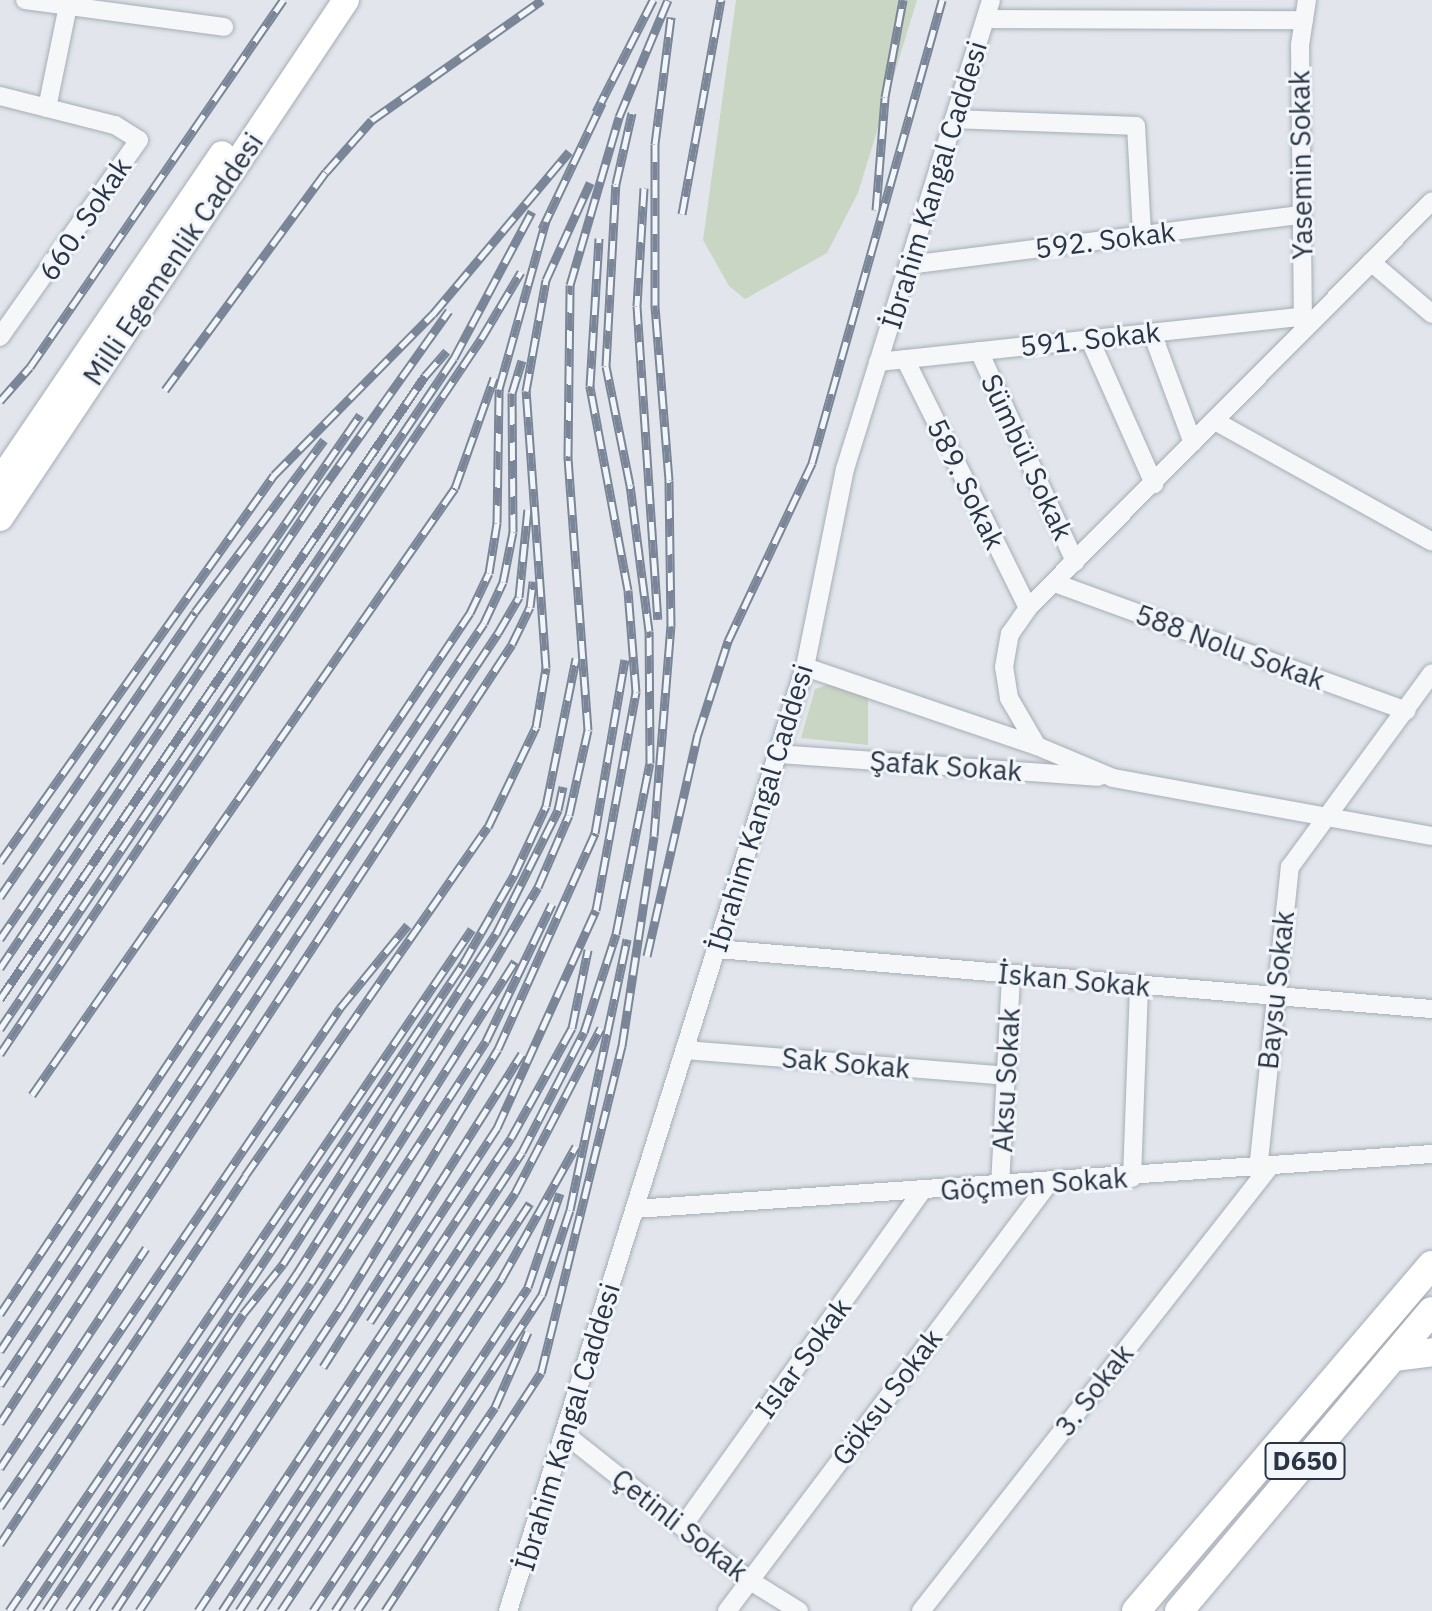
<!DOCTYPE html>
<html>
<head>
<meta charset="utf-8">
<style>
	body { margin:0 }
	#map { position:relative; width:1432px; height:1611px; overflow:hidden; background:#e2e6ec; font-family:"IBM Plex Sans",sans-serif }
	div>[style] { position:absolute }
	.green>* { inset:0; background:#c9d6c3 }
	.roads { filter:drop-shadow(0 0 2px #a7adb7) drop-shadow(0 0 2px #a7adb7) }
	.minor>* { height:18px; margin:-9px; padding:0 9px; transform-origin:9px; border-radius:9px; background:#f6f7f9 }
	.secondary>* { height:26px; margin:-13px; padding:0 13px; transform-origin:13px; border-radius:13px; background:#fff }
	.primary>* { height:28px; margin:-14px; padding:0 14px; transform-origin:14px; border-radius:14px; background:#fff }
	.rail>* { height:9px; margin-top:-4.5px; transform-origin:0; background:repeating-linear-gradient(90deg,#f2f5f9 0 18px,#7a8697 0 36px); box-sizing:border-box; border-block:2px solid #7a8697 }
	span { translate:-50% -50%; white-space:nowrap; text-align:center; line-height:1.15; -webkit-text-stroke:6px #f2f5f9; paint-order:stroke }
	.shield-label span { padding:2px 6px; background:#f2f5f9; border:2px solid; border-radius:6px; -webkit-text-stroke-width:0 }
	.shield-label { font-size:26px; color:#293545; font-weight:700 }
	.street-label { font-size:28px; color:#293545 }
</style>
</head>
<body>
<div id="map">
	<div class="green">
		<div style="clip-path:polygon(736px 0,917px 0,858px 193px,827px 253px,745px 299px,729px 286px,703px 240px)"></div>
		<div style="clip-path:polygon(836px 682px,868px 695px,868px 745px,801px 738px,815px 689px)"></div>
	</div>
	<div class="roads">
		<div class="minor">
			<div style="left:25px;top:0;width:201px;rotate:7.7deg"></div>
			<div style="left:986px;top:19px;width:318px;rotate:0.2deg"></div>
			<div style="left:0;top:96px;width:119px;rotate:14.2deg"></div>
			<div style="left:115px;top:125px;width:28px;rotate:32deg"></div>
			<div style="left:139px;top:140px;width:241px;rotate:125.2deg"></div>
			<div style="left:47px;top:108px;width:104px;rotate:-78.4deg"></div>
			<div style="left:954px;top:119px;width:182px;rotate:2.2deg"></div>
			<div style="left:1136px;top:126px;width:109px;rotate:86.8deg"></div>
			<div style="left:1371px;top:262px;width:80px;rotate:40.4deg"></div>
			<div style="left:909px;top:265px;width:395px;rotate:-7.3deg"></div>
			<div style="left:1303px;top:329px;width:284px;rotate:-90.6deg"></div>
			<div style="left:1300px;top:45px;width:46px;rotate:-81.2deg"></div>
			<div style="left:1152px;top:333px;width:117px;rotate:69.6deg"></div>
			<div style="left:1090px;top:340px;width:158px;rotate:66deg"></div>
			<div style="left:979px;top:351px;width:232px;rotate:65.5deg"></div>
			<div style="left:905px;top:359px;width:278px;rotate:63.7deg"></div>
			<div style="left:878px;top:362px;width:426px;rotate:-6.1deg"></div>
			<div style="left:1215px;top:421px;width:248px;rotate:29.1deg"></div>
			<div style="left:1055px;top:583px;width:374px;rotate:20deg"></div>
			<div style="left:805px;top:667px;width:245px;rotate:18.8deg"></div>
			<div style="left:1037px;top:746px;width:82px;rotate:22.8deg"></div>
			<div style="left:1113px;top:778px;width:324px;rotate:10.3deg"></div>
			<div style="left:1037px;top:746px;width:56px;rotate:-120.3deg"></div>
			<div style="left:1009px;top:698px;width:31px;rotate:-99deg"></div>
			<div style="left:1004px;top:667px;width:34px;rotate:-80deg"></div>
			<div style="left:1010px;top:634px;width:32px;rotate:-55deg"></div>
			<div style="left:1028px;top:608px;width:573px;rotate:-45.21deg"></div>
			<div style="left:778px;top:754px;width:321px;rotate:4.1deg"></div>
			<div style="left:717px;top:949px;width:718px;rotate:4.8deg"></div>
			<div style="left:685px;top:1050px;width:322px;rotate:4.6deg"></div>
			<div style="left:1258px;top:1170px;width:305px;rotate:-84deg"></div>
			<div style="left:1290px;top:867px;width:240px;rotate:-53.8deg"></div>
			<div style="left:1132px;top:1178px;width:192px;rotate:-87.9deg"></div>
			<div style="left:1000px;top:1186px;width:212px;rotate:-87deg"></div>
			<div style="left:635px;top:1209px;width:799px;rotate:-3.95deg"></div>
			<div style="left:565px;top:1434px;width:235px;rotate:38.4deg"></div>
			<div style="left:749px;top:1580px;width:59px;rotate:31.8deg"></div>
			<div style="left:683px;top:1526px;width:412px;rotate:-54.5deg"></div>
			<div style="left:508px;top:1611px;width:990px;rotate:-72.54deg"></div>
			<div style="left:805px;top:667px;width:202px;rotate:-78.6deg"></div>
			<div style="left:845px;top:469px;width:491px;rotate:-72.7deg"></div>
			<div style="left:727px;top:1611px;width:536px;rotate:-53.04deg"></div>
			<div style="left:921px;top:1611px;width:562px;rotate:-51.87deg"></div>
		</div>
		<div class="secondary">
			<div style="left:0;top:481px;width:395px;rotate:-55.8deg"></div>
			<div style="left:0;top:518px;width:623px;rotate:-56.26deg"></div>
		</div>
		<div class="primary">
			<div style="left:1394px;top:1357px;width:38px;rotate:-7deg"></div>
			<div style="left:1136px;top:1611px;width:455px;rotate:-49.5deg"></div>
			<div style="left:1179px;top:1611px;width:392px;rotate:-49.9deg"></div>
		</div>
	</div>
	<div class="rail">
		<div style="left:596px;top:112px;width:126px;rotate:-63deg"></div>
		<div style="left:644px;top:188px;width:118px;rotate:93.4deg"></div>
		<div style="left:637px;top:306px;width:314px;rotate:86.2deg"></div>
		<div style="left:876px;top:210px;width:113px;rotate:-85.4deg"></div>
		<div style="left:885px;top:97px;width:99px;rotate:-79.5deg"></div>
		<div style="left:682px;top:214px;width:218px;rotate:-79.7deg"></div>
		<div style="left:542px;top:229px;width:140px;rotate:-64.5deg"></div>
		<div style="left:165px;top:390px;width:271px;rotate:-53.6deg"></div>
		<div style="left:326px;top:172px;width:69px;rotate:-48.5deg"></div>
		<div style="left:372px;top:120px;width:208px;rotate:-35.2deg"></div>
		<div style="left:0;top:401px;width:45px;rotate:-48.6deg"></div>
		<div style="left:30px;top:367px;width:446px;rotate:-55.4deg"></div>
		<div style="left:0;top:862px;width:474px;rotate:-54.7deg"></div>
		<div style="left:274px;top:475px;width:226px;rotate:-45.4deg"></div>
		<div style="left:433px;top:314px;width:212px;rotate:-50deg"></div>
		<div style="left:0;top:897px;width:345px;rotate:-55.6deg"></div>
		<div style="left:195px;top:612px;width:215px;rotate:-53.1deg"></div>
		<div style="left:0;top:939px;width:636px;rotate:-55.51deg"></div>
		<div style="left:647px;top:956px;width:228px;rotate:-77.1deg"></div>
		<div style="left:698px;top:734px;width:98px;rotate:-72.1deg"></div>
		<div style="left:728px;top:641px;width:197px;rotate:-64.7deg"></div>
		<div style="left:812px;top:463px;width:481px;rotate:-74.3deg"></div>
		<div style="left:0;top:968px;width:570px;rotate:-56.09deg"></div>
		<div style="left:318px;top:495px;width:226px;rotate:-54.6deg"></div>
		<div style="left:0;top:999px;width:754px;rotate:-55.7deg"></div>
		<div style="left:425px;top:376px;width:33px;rotate:-49deg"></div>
		<div style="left:0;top:1029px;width:810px;rotate:-55.92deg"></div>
		<div style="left:454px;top:358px;width:166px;rotate:-62deg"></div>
		<div style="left:0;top:1054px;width:862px;rotate:-56.07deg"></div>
		<div style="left:481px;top:339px;width:78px;rotate:-59.2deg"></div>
		<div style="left:32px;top:1095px;width:740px;rotate:-55.13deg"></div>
		<div style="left:455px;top:488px;width:117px;rotate:-70.5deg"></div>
		<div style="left:0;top:1314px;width:844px;rotate:-56.16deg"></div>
		<div style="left:470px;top:613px;width:44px;rotate:-64.6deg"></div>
		<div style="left:489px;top:573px;width:51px;rotate:-80.9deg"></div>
		<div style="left:497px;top:523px;width:134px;rotate:-89.1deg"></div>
		<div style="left:499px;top:389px;width:174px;rotate:-74.4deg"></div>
		<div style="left:370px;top:1322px;width:232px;rotate:-56.8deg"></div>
		<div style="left:497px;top:1128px;width:239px;rotate:-65.6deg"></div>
		<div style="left:596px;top:910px;width:222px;rotate:-79.6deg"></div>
		<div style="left:636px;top:692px;width:102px;rotate:-94.5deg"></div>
		<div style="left:628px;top:590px;width:208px;rotate:-100.6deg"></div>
		<div style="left:590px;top:386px;width:148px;rotate:-86.5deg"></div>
		<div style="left:0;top:1351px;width:874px;rotate:-56.38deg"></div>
		<div style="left:484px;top:623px;width:45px;rotate:-65.1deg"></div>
		<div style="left:503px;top:582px;width:51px;rotate:-78.7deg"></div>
		<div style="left:513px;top:532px;width:139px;rotate:-90.4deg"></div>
		<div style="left:512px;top:393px;width:34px;rotate:-73deg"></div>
		<div style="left:323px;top:1367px;width:371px;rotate:-57.6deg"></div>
		<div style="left:0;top:1385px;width:902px;rotate:-56.49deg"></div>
		<div style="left:498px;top:633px;width:42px;rotate:-59.7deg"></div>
		<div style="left:519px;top:597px;width:88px;rotate:-84.2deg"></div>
		<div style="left:0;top:1423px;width:932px;rotate:-56.68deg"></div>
		<div style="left:512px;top:644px;width:41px;rotate:-64.1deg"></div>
		<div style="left:530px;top:607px;width:26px;rotate:-83deg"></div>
		<div style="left:0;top:1468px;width:264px;rotate:-56.4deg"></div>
		<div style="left:0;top:1507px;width:604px;rotate:-55.73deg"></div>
		<div style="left:340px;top:1008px;width:107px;rotate:-50.7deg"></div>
		<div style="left:0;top:1544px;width:442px;rotate:-56.3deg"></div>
		<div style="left:245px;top:1176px;width:425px;rotate:-55.2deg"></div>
		<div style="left:488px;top:827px;width:111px;rotate:-64.4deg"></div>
		<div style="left:536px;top:727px;width:60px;rotate:-80.4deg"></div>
		<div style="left:546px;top:668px;width:278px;rotate:-94.1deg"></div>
		<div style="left:526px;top:391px;width:113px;rotate:-79.8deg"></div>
		<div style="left:546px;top:280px;width:107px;rotate:-65.6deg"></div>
		<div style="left:9px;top:1611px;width:824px;rotate:-55.83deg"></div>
		<div style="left:30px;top:1611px;width:779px;rotate:-56.21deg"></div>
		<div style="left:463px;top:964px;width:103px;rotate:-60.2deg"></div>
		<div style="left:514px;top:875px;width:76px;rotate:-65.1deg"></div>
		<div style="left:546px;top:806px;width:151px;rotate:-78.5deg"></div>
		<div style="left:46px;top:1611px;width:356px;rotate:-56.4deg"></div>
		<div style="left:243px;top:1314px;width:64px;rotate:-51.3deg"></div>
		<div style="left:283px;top:1264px;width:393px;rotate:-57.2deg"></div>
		<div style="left:496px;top:934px;width:139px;rotate:-63.4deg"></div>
		<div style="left:558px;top:810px;width:24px;rotate:-78deg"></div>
		<div style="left:69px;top:1611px;width:408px;rotate:-56deg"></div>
		<div style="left:297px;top:1273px;width:351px;rotate:-57.6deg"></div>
		<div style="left:485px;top:977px;width:104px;rotate:-59.5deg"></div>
		<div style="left:538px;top:887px;width:78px;rotate:-66.7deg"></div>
		<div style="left:569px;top:815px;width:87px;rotate:-77.4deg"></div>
		<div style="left:588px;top:730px;width:275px;rotate:-94.2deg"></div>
		<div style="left:568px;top:456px;width:171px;rotate:-89.3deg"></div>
		<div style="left:570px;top:285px;width:175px;rotate:-73.7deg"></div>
		<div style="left:619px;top:117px;width:127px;rotate:-67.3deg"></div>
		<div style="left:92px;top:1611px;width:394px;rotate:-56.3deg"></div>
		<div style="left:311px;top:1283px;width:381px;rotate:-57.6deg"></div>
		<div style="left:115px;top:1611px;width:680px;rotate:-56.94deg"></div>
		<div style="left:486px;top:1041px;width:152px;rotate:-64.3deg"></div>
		<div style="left:139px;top:1611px;width:369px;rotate:-56.4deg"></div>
		<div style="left:343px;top:1304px;width:298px;rotate:-58.7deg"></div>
		<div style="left:498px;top:1049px;width:237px;rotate:-65.8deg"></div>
		<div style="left:595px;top:833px;width:176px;rotate:-80.2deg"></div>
		<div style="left:198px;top:1611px;width:567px;rotate:-56.51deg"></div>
		<div style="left:511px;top:1138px;width:126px;rotate:-61deg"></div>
		<div style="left:572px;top:1028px;width:80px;rotate:-78.4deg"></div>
		<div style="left:222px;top:1611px;width:548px;rotate:-56.83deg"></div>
		<div style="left:522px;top:1152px;width:135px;rotate:-62.7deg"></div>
		<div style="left:584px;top:1032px;width:103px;rotate:-71.9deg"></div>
		<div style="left:616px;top:934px;width:174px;rotate:-78.8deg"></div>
		<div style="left:650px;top:763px;width:132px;rotate:-90.4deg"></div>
		<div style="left:649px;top:631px;width:147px;rotate:-97.4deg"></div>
		<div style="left:630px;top:485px;width:121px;rotate:-101.4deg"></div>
		<div style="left:606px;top:366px;width:182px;rotate:-86.9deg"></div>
		<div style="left:616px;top:184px;width:73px;rotate:-77.3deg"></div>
		<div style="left:239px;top:1611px;width:501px;rotate:-56.56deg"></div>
		<div style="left:515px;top:1193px;width:186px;rotate:-62.5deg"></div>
		<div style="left:260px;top:1611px;width:489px;rotate:-56.5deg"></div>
		<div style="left:281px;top:1611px;width:400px;rotate:-56.4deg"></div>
		<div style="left:502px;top:1278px;width:151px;rotate:-60.7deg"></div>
		<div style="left:313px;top:1611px;width:389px;rotate:-56.4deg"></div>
		<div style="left:528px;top:1287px;width:99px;rotate:-71.2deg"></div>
		<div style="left:335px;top:1611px;width:378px;rotate:-56.8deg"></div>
		<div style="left:542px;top:1295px;width:89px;rotate:-71.8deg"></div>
		<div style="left:570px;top:1210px;width:277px;rotate:-78.1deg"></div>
		<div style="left:357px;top:1611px;width:246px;rotate:-55.9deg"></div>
		<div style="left:495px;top:1407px;width:82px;rotate:-66.3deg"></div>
		<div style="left:385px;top:1611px;width:285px;rotate:-56.8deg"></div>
		<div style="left:541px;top:1373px;width:337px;rotate:-76.1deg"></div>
		<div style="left:622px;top:1046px;width:212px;rotate:-81.3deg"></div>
		<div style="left:654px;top:836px;width:211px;rotate:-85.4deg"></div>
		<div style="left:671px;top:626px;width:146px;rotate:-90.8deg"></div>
		<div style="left:669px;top:480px;width:176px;rotate:-94.6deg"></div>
		<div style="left:655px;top:305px;width:161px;rotate:-90deg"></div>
		<div style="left:655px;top:144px;width:128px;rotate:-82.8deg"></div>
	</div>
	<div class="shield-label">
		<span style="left:1305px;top:1461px">D650</span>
	</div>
	<div class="street-label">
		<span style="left:1301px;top:165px;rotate:-91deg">Yasemin Sokak</span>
		<span style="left:934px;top:185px;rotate:-73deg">İbrahim Kangal Caddesi</span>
		<span style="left:85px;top:219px;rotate:-56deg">660. Sokak</span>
		<span style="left:1105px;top:240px;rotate:-7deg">592. Sokak</span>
		<span style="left:173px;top:259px;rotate:-56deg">Milli Egemenlik Caddesi</span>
		<span style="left:1090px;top:339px;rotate:-6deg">591. Sokak</span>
		<span style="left:1027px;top:457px;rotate:65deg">Sümbül Sokak</span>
		<span style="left:966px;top:484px;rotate:64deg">589. Sokak</span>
		<span style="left:1230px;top:647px;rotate:20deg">588 Nolu Sokak</span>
		<span style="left:946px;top:766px;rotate:4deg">Şafak Sokak</span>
		<span style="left:760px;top:808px;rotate:-73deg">İbrahim Kangal Caddesi</span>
		<span style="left:1074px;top:980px;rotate:5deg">İskan Sokak</span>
		<span style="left:1276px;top:990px;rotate:-84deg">Baysu Sokak</span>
		<span style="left:846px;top:1063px;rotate:5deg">Sak Sokak</span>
		<span style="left:1006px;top:1080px;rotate:-87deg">Aksu Sokak</span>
		<span style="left:1034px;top:1184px;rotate:-4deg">Göçmen Sokak</span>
		<span style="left:803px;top:1358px;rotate:-54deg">Islar Sokak</span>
		<span style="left:1094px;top:1390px;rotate:-52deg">3. Sokak</span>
		<span style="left:887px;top:1397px;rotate:-53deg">Göksu Sokak</span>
		<span style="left:567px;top:1427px;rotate:-73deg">İbrahim Kangal Caddesi</span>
		<span style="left:680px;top:1525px;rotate:38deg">Çetinli Sokak</span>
	</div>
</div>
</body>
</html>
